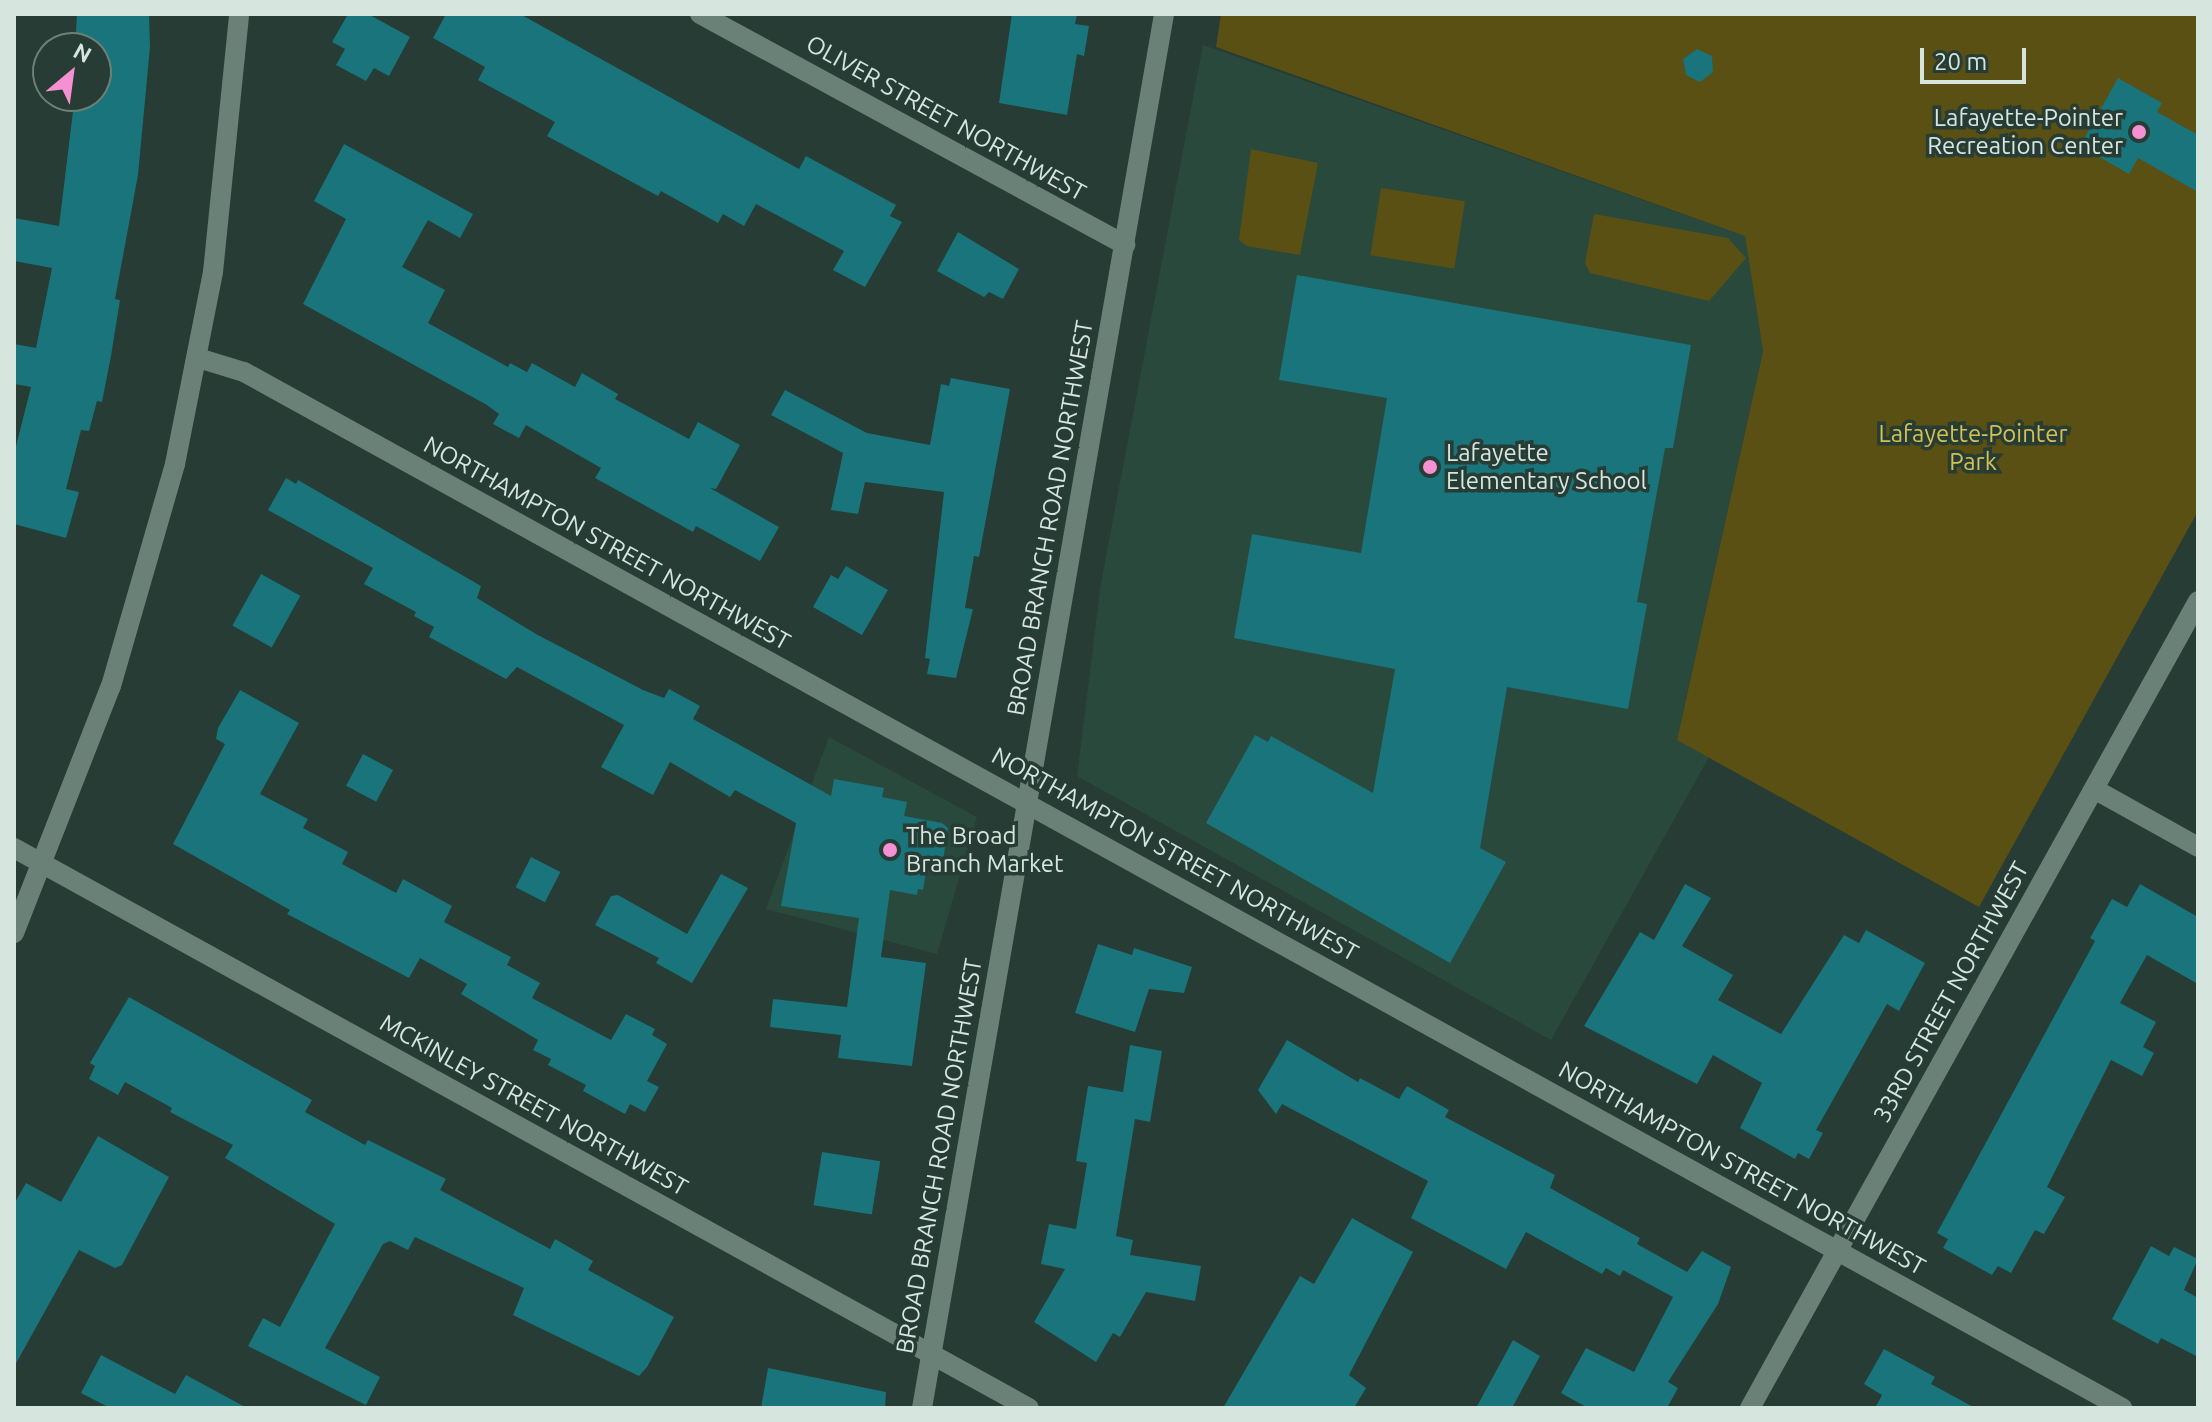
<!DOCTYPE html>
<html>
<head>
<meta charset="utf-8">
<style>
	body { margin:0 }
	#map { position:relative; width:2212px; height:1422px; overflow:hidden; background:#263c34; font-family:Ubuntu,sans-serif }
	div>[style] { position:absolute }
	.built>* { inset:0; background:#2a493d }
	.green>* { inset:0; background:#5a5014; transform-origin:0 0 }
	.building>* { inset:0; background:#19747b; transform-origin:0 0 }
	.minor>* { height:20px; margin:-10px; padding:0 10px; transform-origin:10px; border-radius:10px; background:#698177 }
	.dots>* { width:22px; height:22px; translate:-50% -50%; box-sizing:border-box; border:4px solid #263c34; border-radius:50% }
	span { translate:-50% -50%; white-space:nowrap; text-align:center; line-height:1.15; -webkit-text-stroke:7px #263c34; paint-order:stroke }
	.street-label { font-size:24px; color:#d7e5df }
	.poi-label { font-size:24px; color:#d7e5df }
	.right { translate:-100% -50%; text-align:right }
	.left { translate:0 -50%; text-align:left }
	.park-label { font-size:24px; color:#d4c053 }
	.frame { position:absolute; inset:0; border:16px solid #d7e5df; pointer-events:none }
	.north { position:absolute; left:32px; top:32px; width:80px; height:80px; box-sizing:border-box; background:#263c34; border:2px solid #6d8078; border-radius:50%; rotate:29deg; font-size:22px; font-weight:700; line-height:32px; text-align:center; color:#d7e5df }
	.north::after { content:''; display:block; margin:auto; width:28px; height:36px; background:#f591d2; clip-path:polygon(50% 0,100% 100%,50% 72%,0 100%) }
	.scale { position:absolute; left:1920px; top:48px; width:106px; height:36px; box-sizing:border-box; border:4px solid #d7e5df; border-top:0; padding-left:10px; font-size:24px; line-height:28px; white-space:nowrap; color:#d7e5df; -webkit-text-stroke:6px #263c34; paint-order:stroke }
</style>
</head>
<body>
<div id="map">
	<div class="built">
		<div style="clip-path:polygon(1203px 45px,1745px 236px,1763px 351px,1677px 739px,1709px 757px,1551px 1040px,1077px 776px,1101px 583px)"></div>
		<div style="clip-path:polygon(829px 737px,977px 817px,937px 954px,766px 909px)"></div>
	</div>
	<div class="green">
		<div style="clip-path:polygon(1221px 14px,2198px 14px,2198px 511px,1979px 907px,1677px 740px,1763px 351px,1745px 236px,1216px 47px)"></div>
		<div style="clip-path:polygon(1251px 149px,1318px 163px,1300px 255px,1247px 246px,1239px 240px)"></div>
		<div style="left:1381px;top:188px;width:85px;height:68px;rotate:9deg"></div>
		<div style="clip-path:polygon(1594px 214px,1728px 238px,1746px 258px,1709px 301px,1590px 273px,1585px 263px)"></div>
	</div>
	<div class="building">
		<div style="clip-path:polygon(77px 14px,149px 14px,150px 47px,138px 175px,115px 299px,120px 300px,111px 356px,102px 402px,97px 401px,89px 431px,81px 430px,66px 489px,79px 492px,66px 538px,14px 524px,14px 454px,31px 387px,14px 384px,14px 344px,36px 348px,52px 268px,14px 261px,14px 218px,59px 226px,74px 103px,96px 105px,96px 48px,75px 48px)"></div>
		<div style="clip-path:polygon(348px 14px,368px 14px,410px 37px,389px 76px,374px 68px,366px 81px,336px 65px,345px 49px,332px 42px)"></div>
		<div style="clip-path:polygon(446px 14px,520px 14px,799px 169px,806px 156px,863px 187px,896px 205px,890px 216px,902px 222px,865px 287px,833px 270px,844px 251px,756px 204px,744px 226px,723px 214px,718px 223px,661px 191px,658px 196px,547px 136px,555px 122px,478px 80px,485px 67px,433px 38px)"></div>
		<div style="clip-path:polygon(1012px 14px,1077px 14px,1075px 24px,1089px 26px,1084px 56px,1077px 54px,1067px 115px,999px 103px)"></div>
		<div style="clip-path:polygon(1697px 49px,1712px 56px,1713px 72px,1700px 82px,1686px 75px,1683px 59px)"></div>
		<div style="clip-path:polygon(2118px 78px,2162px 103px,2157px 112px,2198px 135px,2198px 192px,2138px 158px,2129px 174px,2080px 146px)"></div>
		<div style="clip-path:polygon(344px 144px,473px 214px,460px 238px,428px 220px,402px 267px,445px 290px,428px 323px,508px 367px,510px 363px,527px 372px,532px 363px,575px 387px,582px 373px,618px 394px,615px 399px,689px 439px,698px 422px,740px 445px,716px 489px,710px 488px,779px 527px,760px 561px,696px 526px,693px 532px,595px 478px,601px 468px,526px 425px,519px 438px,493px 424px,499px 414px,487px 405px,303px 304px,346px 219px,314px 201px)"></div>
		<div style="clip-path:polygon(958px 232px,1019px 269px,1003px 299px,989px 292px,984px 297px,937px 271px)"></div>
		<div style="clip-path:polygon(1297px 275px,1691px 345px,1673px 448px,1665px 448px,1637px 602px,1647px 604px,1628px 709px,1507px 687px,1480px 848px,1506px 862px,1450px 963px,1206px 823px,1255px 735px,1268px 742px,1271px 736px,1373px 793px,1395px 669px,1234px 638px,1252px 534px,1361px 553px,1387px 398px,1279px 380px)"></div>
		<div style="clip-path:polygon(951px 378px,1010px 389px,979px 557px,974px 556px,965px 608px,973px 609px,956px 678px,927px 674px,930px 659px,925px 658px,944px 492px,865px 482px,858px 514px,831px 510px,843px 453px,771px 415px,785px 390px,867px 433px,930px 445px,941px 384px,949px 386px)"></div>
		<div style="clip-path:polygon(286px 478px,296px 484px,298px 480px,481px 586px,477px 598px,536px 634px,643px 690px,664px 698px,669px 689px,700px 706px,693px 719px,831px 796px,834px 779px,884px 788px,882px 797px,907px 802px,904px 816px,942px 823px,948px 828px,941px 874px,926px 872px,923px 890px,918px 889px,917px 895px,890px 890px,881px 957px,926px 963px,912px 1066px,838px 1058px,841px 1035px,770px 1027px,773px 999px,847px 1007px,859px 918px,781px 906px,796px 823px,735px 790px,730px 797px,670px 762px,653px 795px,601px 767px,624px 725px,517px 667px,506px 679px,429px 637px,434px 627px,414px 616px,416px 612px,364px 584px,373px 568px,268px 510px)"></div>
		<div style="clip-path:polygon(846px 566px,888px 590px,862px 635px,813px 607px,831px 575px,838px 579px)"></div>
		<div style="left:261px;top:574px;width:45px;height:59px;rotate:29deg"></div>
		<div style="clip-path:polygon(240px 690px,299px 723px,260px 794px,308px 819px,303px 828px,348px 852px,342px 864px,396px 893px,403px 879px,452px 906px,444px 922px,511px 957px,507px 965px,540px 983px,532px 998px,611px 1040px,626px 1014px,655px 1029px,652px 1035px,667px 1044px,647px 1081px,659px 1087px,645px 1112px,630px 1104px,625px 1114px,583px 1091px,586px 1085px,548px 1065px,551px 1059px,533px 1050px,538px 1040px,461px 994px,467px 984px,420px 958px,409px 978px,287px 914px,290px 910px,173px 844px,225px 744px,216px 739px,218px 728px)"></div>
		<div style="left:363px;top:754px;width:34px;height:36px;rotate:28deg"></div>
		<div style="left:531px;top:857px;width:33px;height:34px;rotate:27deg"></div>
		<div style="clip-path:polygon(721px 874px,748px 888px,692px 983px,656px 963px,659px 958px,595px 925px,611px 896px,618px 895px,687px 934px)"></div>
		<div style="clip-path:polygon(1685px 884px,1711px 898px,1682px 946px,1733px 975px,1718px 1000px,1781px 1034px,1844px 935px,1859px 943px,1866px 930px,1925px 963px,1899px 1011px,1887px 1004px,1816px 1130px,1823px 1133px,1809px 1159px,1798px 1153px,1795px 1159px,1740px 1128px,1762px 1083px,1713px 1055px,1697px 1084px,1584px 1026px,1640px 932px,1654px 940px)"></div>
		<div style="clip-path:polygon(2140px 884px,2198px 917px,2198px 984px,2147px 955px,2120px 1003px,2156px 1022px,2143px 1047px,2154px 1053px,2142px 1076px,2111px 1060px,2047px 1187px,2065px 1197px,2044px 1234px,2035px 1230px,2011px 1273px,1998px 1266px,1992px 1275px,1943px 1248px,1948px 1239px,1937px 1233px,2095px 941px,2090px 938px,2112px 899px,2127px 907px)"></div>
		<div style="clip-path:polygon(1098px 944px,1132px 955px,1134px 948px,1192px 967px,1184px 993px,1149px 989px,1135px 1032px,1075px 1013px)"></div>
		<div style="clip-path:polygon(129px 997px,312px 1100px,305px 1112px,365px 1145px,368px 1140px,446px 1179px,440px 1190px,550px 1249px,555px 1239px,593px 1261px,588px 1270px,674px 1317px,647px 1367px,639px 1376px,513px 1315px,524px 1288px,415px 1237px,408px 1250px,390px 1241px,383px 1244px,325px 1348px,380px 1377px,366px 1405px,248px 1346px,263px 1318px,280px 1327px,335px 1224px,225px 1158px,233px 1145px,170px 1112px,172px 1108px,125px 1082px,118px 1095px,89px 1079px,95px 1066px,90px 1063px)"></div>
		<div style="clip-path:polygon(1287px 1040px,1358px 1082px,1360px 1078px,1399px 1099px,1407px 1086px,1449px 1110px,1445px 1117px,1555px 1175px,1550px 1188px,1640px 1238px,1637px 1244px,1687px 1272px,1702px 1251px,1731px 1267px,1718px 1304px,1668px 1382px,1678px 1388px,1667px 1408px,1588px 1408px,1561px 1393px,1586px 1348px,1634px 1372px,1673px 1297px,1623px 1270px,1620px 1276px,1606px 1268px,1602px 1274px,1526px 1232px,1506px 1269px,1411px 1218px,1428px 1181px,1282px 1104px,1276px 1114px,1258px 1090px)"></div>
		<div style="clip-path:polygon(1130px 1045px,1162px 1051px,1150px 1122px,1135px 1119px,1116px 1236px,1133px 1240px,1130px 1255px,1201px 1266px,1195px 1301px,1146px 1292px,1120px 1337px,1113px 1333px,1096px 1362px,1034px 1322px,1065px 1269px,1041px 1264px,1049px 1224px,1076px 1229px,1087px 1163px,1076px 1161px,1088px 1086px,1123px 1092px)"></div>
		<div style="clip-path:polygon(98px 1136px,169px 1177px,122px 1265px,115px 1268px,79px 1250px,14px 1367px,14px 1204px,26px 1183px,61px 1202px)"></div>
		<div style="left:822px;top:1152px;width:59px;height:54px;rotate:9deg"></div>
		<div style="clip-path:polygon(1352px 1218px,1413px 1252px,1349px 1375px,1366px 1388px,1354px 1408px,1223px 1408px,1300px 1276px,1314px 1284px)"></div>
		<div style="clip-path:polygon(2151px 1246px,2169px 1256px,2174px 1247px,2198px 1259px,2184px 1290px,2198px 1298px,2198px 1357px,2161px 1338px,2158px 1344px,2112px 1319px)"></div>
		<div style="clip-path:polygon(1513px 1340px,1540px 1356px,1512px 1408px,1476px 1408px)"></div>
		<div style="clip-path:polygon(1884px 1349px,1935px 1377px,1931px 1384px,1975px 1408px,1875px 1408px,1882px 1395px,1864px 1384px)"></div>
		<div style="clip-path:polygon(101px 1355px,175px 1394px,186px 1375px,247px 1408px,110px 1408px,81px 1393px)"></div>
		<div style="clip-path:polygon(768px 1368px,886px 1392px,885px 1408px,761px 1408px)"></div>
	</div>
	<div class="minor">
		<div style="left:700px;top:14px;width:484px;rotate:28.5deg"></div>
		<div style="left:198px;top:358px;width:48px;rotate:16.9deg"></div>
		<div style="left:244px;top:372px;width:2145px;rotate:28.88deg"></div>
		<div style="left:2094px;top:789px;width:119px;rotate:29.1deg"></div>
		<div style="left:14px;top:848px;width:1159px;rotate:28.89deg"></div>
		<div style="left:14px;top:933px;width:265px;rotate:-68.6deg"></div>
		<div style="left:111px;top:686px;width:231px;rotate:-73.9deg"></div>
		<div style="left:175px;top:464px;width:196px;rotate:-78.8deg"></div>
		<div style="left:213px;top:272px;width:259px;rotate:-84.2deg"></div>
		<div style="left:922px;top:1408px;width:1415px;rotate:-80.15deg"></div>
		<div style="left:1750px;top:1408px;width:923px;rotate:-60.96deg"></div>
	</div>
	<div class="dots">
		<div style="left:2139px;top:132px;background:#f591d2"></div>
		<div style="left:1430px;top:467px;background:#f591d2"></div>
		<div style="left:890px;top:850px;background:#f591d2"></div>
	</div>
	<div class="street-label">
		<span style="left:946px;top:118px;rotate:29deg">OLIVER STREET NORTHWEST</span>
		<span style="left:1050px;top:518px;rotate:-80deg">BROAD BRANCH ROAD NORTHWEST</span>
		<span style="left:607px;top:543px;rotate:29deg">NORTHAMPTON STREET NORTHWEST</span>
		<span style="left:1175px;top:854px;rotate:29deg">NORTHAMPTON STREET NORTHWEST</span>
		<span style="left:1951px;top:992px;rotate:-61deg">33RD STREET NORTHWEST</span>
		<span style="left:534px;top:1105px;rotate:29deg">MCKINLEY STREET NORTHWEST</span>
		<span style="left:939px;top:1156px;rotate:-80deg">BROAD BRANCH ROAD NORTHWEST</span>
		<span style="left:1742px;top:1168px;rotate:29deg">NORTHAMPTON STREET NORTHWEST</span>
	</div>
	<div class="poi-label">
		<span class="right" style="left:2123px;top:132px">Lafayette-Pointer<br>Recreation Center</span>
		<span class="left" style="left:1446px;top:467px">Lafayette<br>Elementary School</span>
		<span class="left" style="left:906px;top:850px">The Broad<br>Branch Market</span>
	</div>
	<div class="park-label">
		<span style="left:1973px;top:448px">Lafayette-Pointer<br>Park</span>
	</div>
	<div class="frame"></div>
	<div class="north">N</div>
	<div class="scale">20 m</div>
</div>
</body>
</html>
